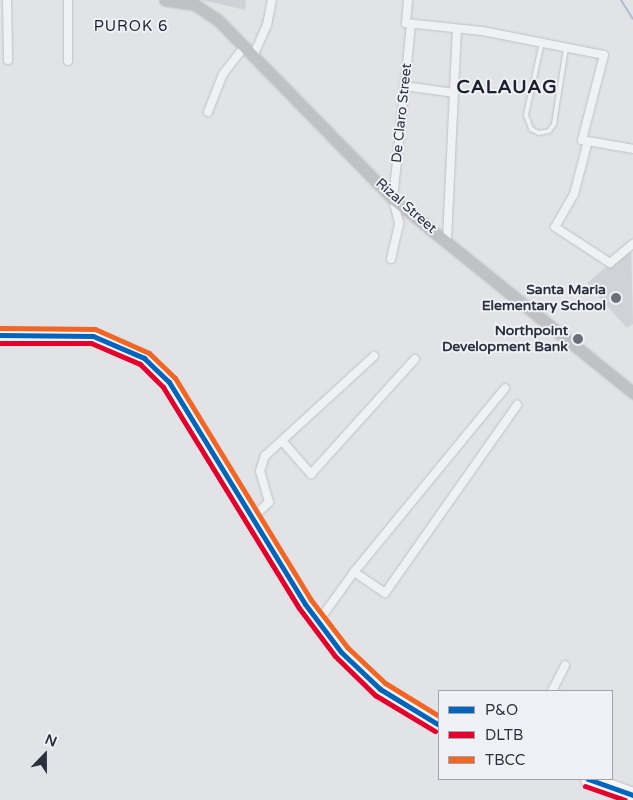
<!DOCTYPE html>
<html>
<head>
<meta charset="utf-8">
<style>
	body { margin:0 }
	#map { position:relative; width:633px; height:800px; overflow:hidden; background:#e2e3e6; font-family:"Varela Round",sans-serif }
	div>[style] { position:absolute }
	.built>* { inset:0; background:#d0d2d9 }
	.stream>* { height:2px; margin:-1px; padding:0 1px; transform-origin:1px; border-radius:1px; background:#b1bed0 }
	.roads { filter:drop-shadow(0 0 1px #c0c1c4) drop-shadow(0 0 1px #c0c1c4) }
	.lane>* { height:4px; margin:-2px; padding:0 2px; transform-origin:2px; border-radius:2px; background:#f0f1f3 }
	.street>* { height:8px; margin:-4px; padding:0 4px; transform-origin:4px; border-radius:4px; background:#f0f1f3 }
	.secondary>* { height:11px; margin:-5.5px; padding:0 5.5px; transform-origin:5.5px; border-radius:5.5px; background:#bfc1c5 }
	.highway>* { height:15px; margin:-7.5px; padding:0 7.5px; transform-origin:7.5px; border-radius:7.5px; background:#f5f5f6 }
	.bus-1>* { height:5px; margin:-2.5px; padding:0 2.5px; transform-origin:2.5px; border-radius:2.5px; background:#0065bd }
	.bus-2>* { height:5px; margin:-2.5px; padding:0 2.5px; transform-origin:2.5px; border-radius:2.5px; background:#e4002b }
	.bus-3>* { height:5px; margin:-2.5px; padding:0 2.5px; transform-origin:2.5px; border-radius:2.5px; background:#f26522 }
	.dots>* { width:14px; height:14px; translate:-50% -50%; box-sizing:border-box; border:2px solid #eff1f6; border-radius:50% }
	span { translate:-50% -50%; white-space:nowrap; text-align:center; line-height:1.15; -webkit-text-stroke:4px #eff1f6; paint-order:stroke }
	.street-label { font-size:14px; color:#29303e }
	.poi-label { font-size:14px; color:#29303e; font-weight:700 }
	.right { translate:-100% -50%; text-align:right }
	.neighbourhood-label { font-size:15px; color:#1b212f; letter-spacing:1px }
	.district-label { font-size:19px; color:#1b212f; font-weight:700; letter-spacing:1px }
	.legend { position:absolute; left:438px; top:690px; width:175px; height:90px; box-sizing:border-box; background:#eff1f6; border:1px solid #a0a4ac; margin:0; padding:6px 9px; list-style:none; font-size:15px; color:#29303e }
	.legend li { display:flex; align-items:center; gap:10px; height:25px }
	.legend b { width:25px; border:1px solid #a0a4ac }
	.north { position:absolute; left:20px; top:730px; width:50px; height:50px; -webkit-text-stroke:4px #eff1f6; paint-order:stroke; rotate:22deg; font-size:14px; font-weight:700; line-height:20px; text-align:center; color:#29303e }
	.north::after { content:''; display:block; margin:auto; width:18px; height:22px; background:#29303e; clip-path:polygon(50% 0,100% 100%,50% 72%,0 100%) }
</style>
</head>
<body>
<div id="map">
	<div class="built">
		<div style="clip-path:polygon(202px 0,246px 0,245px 10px)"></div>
		<div style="clip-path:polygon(631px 246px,633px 324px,627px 328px,587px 283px)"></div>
	</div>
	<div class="stream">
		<div style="left:621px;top:0;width:22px;rotate:58deg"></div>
	</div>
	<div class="roads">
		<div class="lane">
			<div style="left:542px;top:42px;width:75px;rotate:102.4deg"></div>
			<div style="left:526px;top:115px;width:15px;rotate:70deg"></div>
			<div style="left:531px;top:129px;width:9px;rotate:27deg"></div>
			<div style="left:539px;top:133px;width:10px;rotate:-11deg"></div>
			<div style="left:549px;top:131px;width:9px;rotate:-54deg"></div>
			<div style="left:554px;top:124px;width:77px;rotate:-81deg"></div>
		</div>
		<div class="street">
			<div style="left:7px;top:0;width:60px;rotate:89deg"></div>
			<div style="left:68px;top:0;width:61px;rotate:90deg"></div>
			<div style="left:406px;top:23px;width:76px;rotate:6deg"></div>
			<div style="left:482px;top:31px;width:124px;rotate:11.1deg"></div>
			<div style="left:604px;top:55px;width:88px;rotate:104.5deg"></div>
			<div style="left:582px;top:140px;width:52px;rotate:10deg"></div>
			<div style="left:254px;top:54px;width:32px;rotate:-66deg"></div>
			<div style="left:267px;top:25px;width:25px;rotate:-79deg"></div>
			<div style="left:405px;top:86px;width:49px;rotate:8.1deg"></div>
			<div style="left:208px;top:112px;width:41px;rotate:-68.5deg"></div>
			<div style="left:223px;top:74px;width:36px;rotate:-52deg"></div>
			<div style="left:588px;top:141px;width:55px;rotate:104.8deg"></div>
			<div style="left:574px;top:194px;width:38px;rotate:120deg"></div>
			<div style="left:555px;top:227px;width:66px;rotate:33.2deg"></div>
			<div style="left:610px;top:263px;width:30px;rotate:-40deg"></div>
			<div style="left:447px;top:240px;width:210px;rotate:-87.3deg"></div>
			<div style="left:391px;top:259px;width:37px;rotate:-77deg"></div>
			<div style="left:399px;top:223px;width:25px;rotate:-104deg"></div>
			<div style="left:393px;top:199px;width:176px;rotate:-84.1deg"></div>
			<div style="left:411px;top:24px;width:5px;rotate:-169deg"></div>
			<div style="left:406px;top:23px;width:23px;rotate:-85deg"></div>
			<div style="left:283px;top:442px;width:43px;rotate:48.8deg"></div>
			<div style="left:311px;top:474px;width:155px;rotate:-47.9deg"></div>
			<div style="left:253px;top:517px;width:22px;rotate:-43deg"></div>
			<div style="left:269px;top:502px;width:32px;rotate:-106deg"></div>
			<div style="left:260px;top:471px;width:16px;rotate:-72deg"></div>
			<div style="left:265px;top:456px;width:148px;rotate:-42.5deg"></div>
			<div style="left:354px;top:572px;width:37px;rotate:34deg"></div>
			<div style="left:385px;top:593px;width:230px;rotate:-54.9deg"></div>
			<div style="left:318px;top:622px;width:62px;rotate:-54.2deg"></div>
			<div style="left:354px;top:572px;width:238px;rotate:-50.6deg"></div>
			<div style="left:552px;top:691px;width:29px;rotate:-63deg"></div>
		</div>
		<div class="secondary">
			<div style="left:165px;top:0;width:29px;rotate:8deg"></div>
			<div style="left:194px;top:4px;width:29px;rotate:34deg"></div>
			<div style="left:218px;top:20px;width:250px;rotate:45.6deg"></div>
			<div style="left:393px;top:199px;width:309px;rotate:38.9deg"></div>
		</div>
		<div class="highway">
			<div style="left:0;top:335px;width:93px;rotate:0.6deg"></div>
			<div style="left:93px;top:336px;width:56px;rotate:23.3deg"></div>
			<div style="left:144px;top:358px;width:35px;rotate:44deg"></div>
			<div style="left:169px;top:382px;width:260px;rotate:58.5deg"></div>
			<div style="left:305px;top:604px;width:60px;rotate:53.1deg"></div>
			<div style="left:341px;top:652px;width:54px;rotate:43.5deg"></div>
			<div style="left:380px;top:689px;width:69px;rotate:31.4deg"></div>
			<div style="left:588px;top:779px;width:48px;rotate:19.6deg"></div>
		</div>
	</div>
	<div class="bus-1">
		<div style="left:0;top:335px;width:93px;rotate:0.6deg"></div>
		<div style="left:93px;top:336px;width:56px;rotate:23.3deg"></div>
		<div style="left:144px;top:358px;width:35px;rotate:44deg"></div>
		<div style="left:169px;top:382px;width:260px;rotate:58.5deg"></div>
		<div style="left:305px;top:604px;width:60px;rotate:53.1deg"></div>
		<div style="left:341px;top:652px;width:54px;rotate:43.5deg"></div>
		<div style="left:380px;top:689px;width:69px;rotate:31.4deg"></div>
		<div style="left:588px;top:779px;width:48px;rotate:19.6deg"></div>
	</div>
	<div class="bus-2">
		<div style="left:0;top:343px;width:91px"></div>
		<div style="left:91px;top:343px;width:53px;rotate:23.2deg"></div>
		<div style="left:140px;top:364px;width:33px;rotate:45deg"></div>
		<div style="left:163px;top:387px;width:259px;rotate:58.4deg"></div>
		<div style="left:299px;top:608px;width:60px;rotate:53.1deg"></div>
		<div style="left:335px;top:656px;width:56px;rotate:44.3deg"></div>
		<div style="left:375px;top:695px;width:70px;rotate:31deg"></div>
		<div style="left:585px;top:786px;width:42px;rotate:19.3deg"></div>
	</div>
	<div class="bus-3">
		<div style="left:0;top:328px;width:95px;rotate:0.6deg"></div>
		<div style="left:95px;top:329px;width:59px;rotate:24deg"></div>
		<div style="left:149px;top:353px;width:36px;rotate:44deg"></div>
		<div style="left:175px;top:378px;width:260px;rotate:58.5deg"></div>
		<div style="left:311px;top:600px;width:59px;rotate:52.5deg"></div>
		<div style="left:347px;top:647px;width:52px;rotate:43.5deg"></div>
		<div style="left:385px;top:683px;width:63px;rotate:31.4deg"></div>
	</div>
	<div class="dots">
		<div style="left:616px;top:298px;background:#6a6f79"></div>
		<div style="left:578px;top:339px;background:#6a6f79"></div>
	</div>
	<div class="street-label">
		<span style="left:402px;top:113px;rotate:-84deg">De Claro Street</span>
		<span style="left:406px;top:206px;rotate:41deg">Rizal Street</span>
	</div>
	<div class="poi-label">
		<span class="right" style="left:606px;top:298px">Santa Maria<br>Elementary School</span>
		<span class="right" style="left:568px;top:339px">Northpoint<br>Development Bank</span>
	</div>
	<div class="neighbourhood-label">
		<span style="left:131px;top:27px">PUROK 6</span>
	</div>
	<div class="district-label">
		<span style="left:507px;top:88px">CALAUAG</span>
	</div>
	<ul class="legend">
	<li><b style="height:6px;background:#0065bd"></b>P&amp;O</li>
	<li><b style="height:6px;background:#e4002b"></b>DLTB</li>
	<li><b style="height:6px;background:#f26522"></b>TBCC</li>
	</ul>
	<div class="north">N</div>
</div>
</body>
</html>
